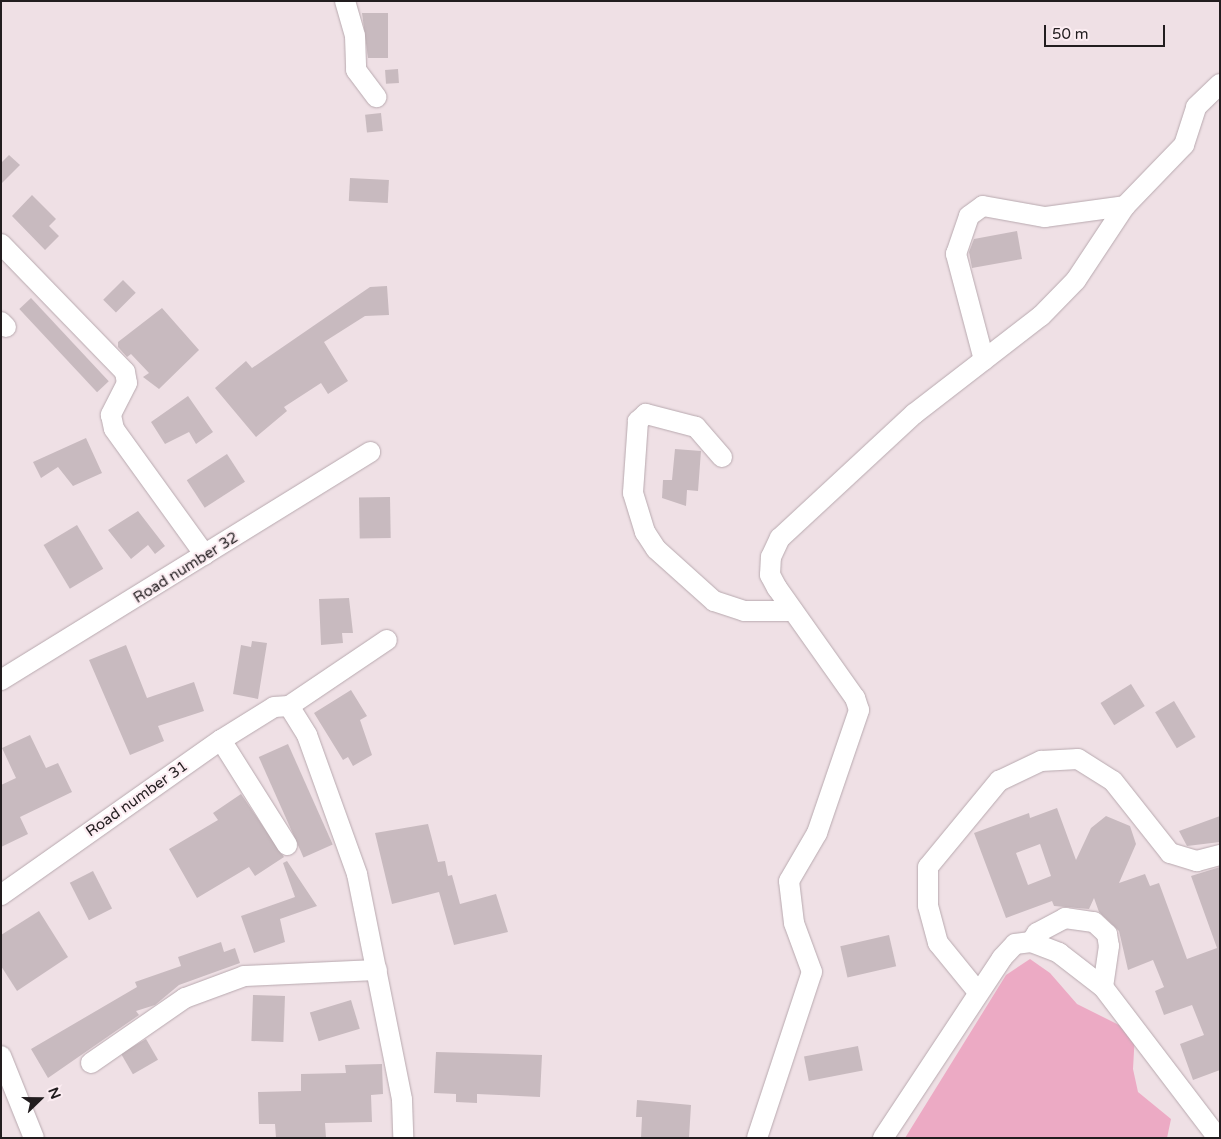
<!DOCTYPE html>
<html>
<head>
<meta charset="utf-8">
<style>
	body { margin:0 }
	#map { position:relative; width:1221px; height:1139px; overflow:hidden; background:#efe0e5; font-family:"Varela Round",sans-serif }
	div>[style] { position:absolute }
	.green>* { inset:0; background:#ecaac4 }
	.building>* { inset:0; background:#c8babf; transform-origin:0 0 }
	.roads { filter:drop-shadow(0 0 1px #b8a9af) drop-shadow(0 0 1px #b8a9af) }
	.minor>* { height:20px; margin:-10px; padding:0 10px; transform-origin:10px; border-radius:10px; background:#fff }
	span { translate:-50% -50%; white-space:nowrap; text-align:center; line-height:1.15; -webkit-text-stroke:4.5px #fcedf2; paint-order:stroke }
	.street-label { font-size:15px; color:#221d1f }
	.frame { position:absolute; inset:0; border:2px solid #221d1f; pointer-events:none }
	.north { position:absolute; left:15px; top:1074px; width:50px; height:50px; -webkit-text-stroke:4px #fcedf2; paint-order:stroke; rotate:68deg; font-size:14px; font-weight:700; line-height:20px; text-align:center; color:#221d1f }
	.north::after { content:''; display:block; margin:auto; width:18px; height:22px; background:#221d1f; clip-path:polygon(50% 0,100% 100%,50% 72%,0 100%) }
	.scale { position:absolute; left:1044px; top:25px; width:121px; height:22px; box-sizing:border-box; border:2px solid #221d1f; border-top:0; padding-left:6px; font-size:15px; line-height:18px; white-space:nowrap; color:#221d1f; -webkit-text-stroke:4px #fcedf2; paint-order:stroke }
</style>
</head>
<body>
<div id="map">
	<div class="green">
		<div style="clip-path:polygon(1030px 959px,1050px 973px,1077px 1004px,1135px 1033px,1133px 1069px,1138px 1092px,1171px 1119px,1167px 1138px,905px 1138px,1006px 975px)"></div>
	</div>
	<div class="building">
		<div style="clip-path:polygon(362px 13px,388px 13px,388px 58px,368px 58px)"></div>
		<div style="left:398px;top:69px;width:14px;height:13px;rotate:86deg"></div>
		<div style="left:381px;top:113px;width:18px;height:16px;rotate:84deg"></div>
		<div style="clip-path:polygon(9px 155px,20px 165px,1px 184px,1px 163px)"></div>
		<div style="left:350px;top:178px;width:39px;height:23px;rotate:3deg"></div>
		<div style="clip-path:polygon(32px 195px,56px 219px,49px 226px,59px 236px,45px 250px,12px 216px)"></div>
		<div style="clip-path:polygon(1017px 231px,1022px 259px,972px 268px,969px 252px,974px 239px)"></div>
		<div style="left:123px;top:280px;width:18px;height:28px;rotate:45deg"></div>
		<div style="clip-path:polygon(387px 286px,389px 315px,365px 316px,324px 342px,348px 381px,328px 394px,321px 383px,284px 407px,287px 411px,256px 437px,215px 388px,246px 361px,252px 368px,370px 287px)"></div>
		<div style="left:31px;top:298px;width:114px;height:16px;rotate:47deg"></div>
		<div style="clip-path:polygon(162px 308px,199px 350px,159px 389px,143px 377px,149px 373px,131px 354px,127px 357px,118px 347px,118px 342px)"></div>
		<div style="clip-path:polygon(188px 396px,213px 432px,196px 444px,189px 432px,165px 444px,151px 422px)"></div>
		<div style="clip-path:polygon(86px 438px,102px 473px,73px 486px,58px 467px,41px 478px,33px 462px)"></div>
		<div style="clip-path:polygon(675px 449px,701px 451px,698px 491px,687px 490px,686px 506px,662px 498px,663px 480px,672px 480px)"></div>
		<div style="left:227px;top:454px;width:33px;height:48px;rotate:57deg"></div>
		<div style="left:390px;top:497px;width:41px;height:31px;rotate:89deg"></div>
		<div style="clip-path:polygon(138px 511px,165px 546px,155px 554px,148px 545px,131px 559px,108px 530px)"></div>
		<div style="left:77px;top:525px;width:51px;height:39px;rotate:59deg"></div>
		<div style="clip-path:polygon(349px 598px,353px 633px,342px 633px,343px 643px,321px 645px,319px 599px)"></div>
		<div style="clip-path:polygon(252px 641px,267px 643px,258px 699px,233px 694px,241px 645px,251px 647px)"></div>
		<div style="clip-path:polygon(126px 645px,147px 698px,194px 682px,204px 711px,158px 726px,164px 741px,130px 755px,89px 660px)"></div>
		<div style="left:1131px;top:684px;width:26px;height:36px;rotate:58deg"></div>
		<div style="clip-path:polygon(351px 690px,367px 716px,360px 720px,372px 755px,353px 766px,348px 757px,343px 760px,314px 713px)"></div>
		<div style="left:1174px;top:701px;width:42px;height:22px;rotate:59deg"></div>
		<div style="clip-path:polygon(30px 735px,46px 768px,58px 763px,72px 792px,20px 817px,28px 834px,1px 847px,1px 785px,16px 778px,2px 748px)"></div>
		<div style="left:288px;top:744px;width:110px;height:32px;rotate:66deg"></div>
		<div style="clip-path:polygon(241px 794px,284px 857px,255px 876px,249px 867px,197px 898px,169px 849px,218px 820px,213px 813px)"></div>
		<div style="clip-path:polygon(evenodd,1057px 808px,1076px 860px,1091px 828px,1106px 816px,1130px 826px,1136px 844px,1119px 883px,1145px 874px,1150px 886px,1159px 883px,1187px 959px,1217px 948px,1191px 876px,1220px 867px,1220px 1070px,1193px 1080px,1180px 1044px,1204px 1035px,1192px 1005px,1164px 1015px,1155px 991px,1164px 987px,1153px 960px,1128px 970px,1119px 931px,1099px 912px,1094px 898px,1089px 909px,1054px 906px,1052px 901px,1006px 918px,974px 833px,1029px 813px,1030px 818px,1057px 808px,1040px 844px,1051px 876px,1028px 885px,1016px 853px,1040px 844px)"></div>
		<div style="clip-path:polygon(1220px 816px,1220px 842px,1187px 846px,1179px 831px)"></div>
		<div style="clip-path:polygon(428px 824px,438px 862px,445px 861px,448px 876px,452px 875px,460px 904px,496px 894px,508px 932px,454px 945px,439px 892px,392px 904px,375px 833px)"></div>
		<div style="clip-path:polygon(287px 861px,317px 906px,280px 919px,285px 942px,254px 953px,241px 916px,295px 897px,283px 863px)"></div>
		<div style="left:93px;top:871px;width:42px;height:26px;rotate:63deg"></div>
		<div style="clip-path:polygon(39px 911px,68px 957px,17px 991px,1px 966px,1px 935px)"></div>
		<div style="left:889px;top:935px;width:32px;height:50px;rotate:77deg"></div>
		<div style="clip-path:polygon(221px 942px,224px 952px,235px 948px,240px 963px,179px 985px,155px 1005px,136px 1011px,139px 1015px,48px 1078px,31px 1049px,137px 987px,135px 982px,181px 966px,178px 957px)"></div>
		<div style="left:253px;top:995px;width:32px;height:46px;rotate:2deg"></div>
		<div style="left:351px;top:1000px;width:30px;height:43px;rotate:73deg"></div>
		<div style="left:146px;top:1039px;width:24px;height:29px;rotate:60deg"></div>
		<div style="left:858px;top:1046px;width:25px;height:55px;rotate:79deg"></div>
		<div style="clip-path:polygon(436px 1052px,542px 1055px,540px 1097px,477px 1094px,477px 1103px,456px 1102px,456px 1094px,434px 1093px)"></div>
		<div style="clip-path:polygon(382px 1064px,383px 1094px,371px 1095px,372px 1122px,325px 1123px,326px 1138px,276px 1138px,275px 1124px,259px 1124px,258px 1092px,301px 1091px,301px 1074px,346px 1073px,345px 1065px)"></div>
		<div style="clip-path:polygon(637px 1100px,691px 1105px,689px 1138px,641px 1138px,642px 1117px,636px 1117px)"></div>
	</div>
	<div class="roads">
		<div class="minor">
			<div style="left:345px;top:1px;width:36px;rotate:74deg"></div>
			<div style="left:355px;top:36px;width:34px;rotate:88deg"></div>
			<div style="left:356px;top:70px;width:34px;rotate:53deg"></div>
			<div style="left:1px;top:244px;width:178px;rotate:45.9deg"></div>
			<div style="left:125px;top:372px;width:11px;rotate:80deg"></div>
			<div style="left:127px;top:383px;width:36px;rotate:117deg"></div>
			<div style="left:111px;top:415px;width:14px;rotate:78deg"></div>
			<div style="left:114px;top:429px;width:155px;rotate:54.2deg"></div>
			<div style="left:1px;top:322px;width:7px;rotate:45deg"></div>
			<div style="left:984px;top:360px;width:110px;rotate:-104.8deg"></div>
			<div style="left:956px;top:254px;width:40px;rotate:-71.1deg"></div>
			<div style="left:969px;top:216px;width:17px;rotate:-36deg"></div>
			<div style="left:983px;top:206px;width:63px;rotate:10.1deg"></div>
			<div style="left:1045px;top:217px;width:81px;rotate:-7.8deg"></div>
			<div style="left:722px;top:457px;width:40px;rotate:-131deg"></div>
			<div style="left:696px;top:427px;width:52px;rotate:-165.4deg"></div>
			<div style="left:646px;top:414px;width:11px;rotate:139deg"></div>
			<div style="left:638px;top:421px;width:72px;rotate:94deg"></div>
			<div style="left:633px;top:493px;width:41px;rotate:72.9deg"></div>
			<div style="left:645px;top:532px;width:20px;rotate:57deg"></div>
			<div style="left:656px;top:549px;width:78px;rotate:41.9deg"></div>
			<div style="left:714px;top:601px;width:32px;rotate:18deg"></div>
			<div style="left:744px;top:611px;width:49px"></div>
			<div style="left:1px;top:680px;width:434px;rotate:-31.7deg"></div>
			<div style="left:289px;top:706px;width:118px;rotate:-34deg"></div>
			<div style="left:221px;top:740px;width:124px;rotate:57.8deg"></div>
			<div style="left:1px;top:895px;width:269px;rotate:-35.2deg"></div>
			<div style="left:221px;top:740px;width:62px;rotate:-31.9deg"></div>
			<div style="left:274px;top:707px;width:15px;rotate:-4deg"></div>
			<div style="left:289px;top:706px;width:34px;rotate:58deg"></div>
			<div style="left:307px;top:735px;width:148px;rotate:70.2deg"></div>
			<div style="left:357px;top:874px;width:230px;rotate:78.7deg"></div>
			<div style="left:402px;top:1100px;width:38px;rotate:88deg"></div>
			<div style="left:1031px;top:942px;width:11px;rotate:-56deg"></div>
			<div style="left:1037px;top:933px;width:32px;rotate:-28deg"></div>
			<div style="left:1065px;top:918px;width:29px;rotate:8deg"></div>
			<div style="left:1094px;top:922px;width:18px;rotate:43deg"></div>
			<div style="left:1107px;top:934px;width:12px;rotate:81deg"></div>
			<div style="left:1109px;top:946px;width:41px;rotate:98.3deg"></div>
			<div style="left:978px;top:992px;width:63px;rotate:-129.2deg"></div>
			<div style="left:938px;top:943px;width:39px;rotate:-105deg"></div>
			<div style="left:928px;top:905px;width:38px;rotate:-90deg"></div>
			<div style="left:928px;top:867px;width:112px;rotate:-50.5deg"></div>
			<div style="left:999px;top:781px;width:47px;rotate:-25.5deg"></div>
			<div style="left:1041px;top:761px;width:37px;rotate:-3deg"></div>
			<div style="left:1078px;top:759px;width:41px;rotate:32.2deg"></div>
			<div style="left:1113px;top:781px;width:92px;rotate:51.6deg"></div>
			<div style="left:1170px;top:853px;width:28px;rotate:17deg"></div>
			<div style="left:1197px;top:861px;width:24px;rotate:-15deg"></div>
			<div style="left:1px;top:1056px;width:88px;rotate:68.1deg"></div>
			<div style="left:91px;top:1063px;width:114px;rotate:-34.7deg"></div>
			<div style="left:185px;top:998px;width:63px;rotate:-20.4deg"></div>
			<div style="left:244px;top:976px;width:133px;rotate:-2.6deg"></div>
			<div style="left:757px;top:1138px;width:175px;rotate:-71.7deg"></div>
			<div style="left:812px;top:972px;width:52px;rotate:-110.2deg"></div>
			<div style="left:794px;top:923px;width:42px;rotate:-96.8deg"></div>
			<div style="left:789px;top:881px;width:56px;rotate:-59.7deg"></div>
			<div style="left:817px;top:833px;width:130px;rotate:-71.1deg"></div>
			<div style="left:859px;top:710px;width:13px;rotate:-108deg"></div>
			<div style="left:855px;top:698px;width:135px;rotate:-125.3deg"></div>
			<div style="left:777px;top:588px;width:15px;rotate:-118deg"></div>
			<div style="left:770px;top:575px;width:18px;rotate:-87deg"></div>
			<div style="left:771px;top:557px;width:21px;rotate:-65deg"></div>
			<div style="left:780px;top:538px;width:183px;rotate:-42.8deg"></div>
			<div style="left:914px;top:414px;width:160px;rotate:-37.7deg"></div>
			<div style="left:1041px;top:316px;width:50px;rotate:-45.8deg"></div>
			<div style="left:1076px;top:280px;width:89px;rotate:-56.5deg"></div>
			<div style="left:1125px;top:206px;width:85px;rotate:-46deg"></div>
			<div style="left:1184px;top:145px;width:40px;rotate:-72deg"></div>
			<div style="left:1196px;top:107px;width:33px;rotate:-44deg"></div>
			<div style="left:883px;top:1138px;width:216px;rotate:-56.5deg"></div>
			<div style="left:1002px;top:958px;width:19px;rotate:-47deg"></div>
			<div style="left:1015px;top:944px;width:16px;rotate:-7deg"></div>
			<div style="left:1031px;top:942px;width:30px;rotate:21deg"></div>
			<div style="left:1059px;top:953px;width:56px;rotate:37.7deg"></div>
			<div style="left:1103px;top:987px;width:190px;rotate:52.7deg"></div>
		</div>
	</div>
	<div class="street-label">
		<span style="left:186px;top:568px;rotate:-32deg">Road number 32</span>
		<span style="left:137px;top:799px;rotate:-35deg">Road number 31</span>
	</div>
	<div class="frame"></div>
	<div class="north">N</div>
	<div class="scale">50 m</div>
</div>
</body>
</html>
